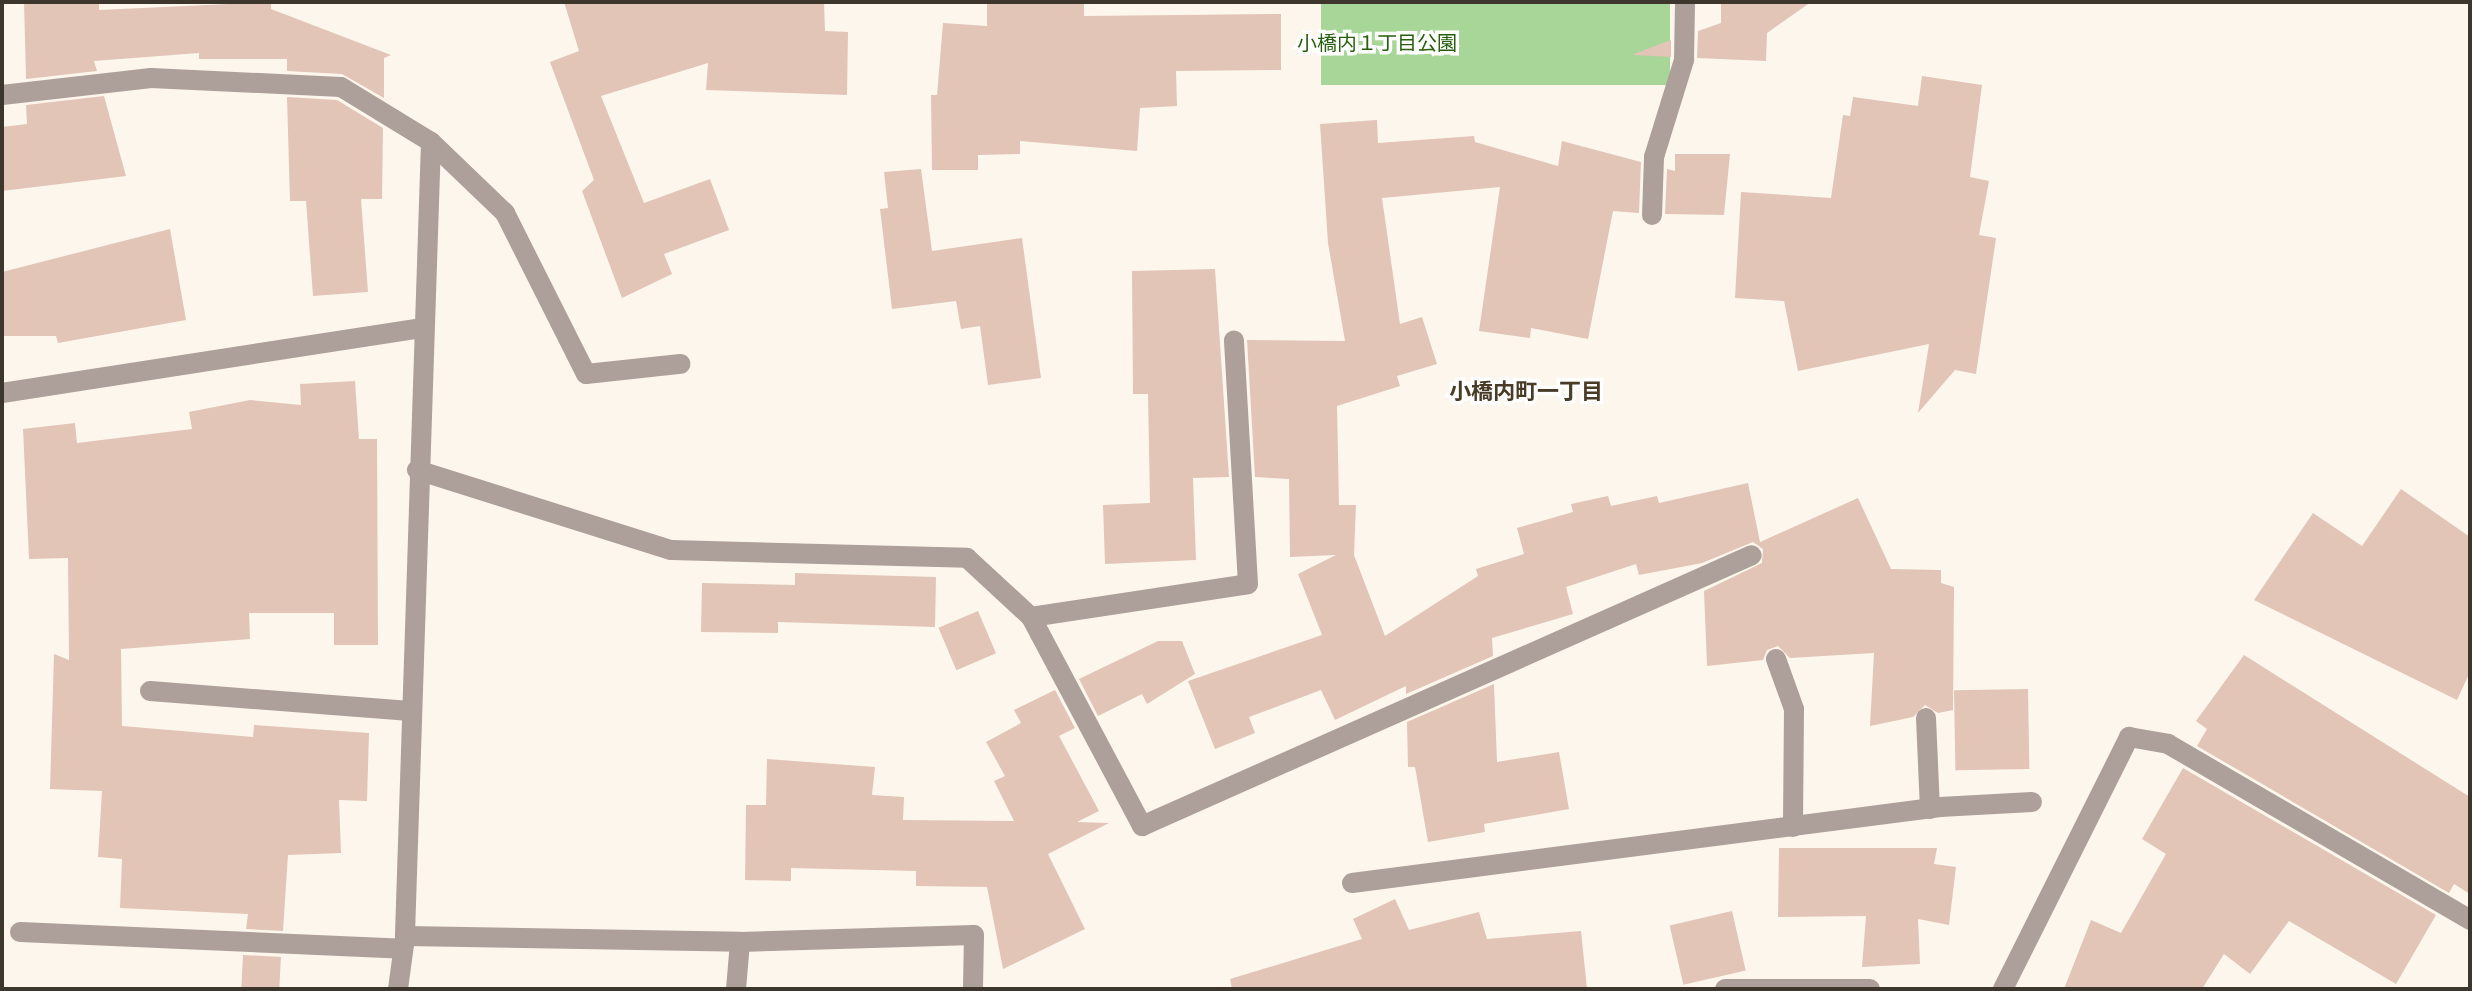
<!DOCTYPE html>
<html>
<head>
<meta charset="utf-8">
<style>
	body { margin:0 }
	#map { position:relative; width:2472px; height:991px; overflow:hidden; background:#fdf6ec; font-family:"Archivo Narrow","Noto Sans JP",sans-serif }
	div>[style] { position:absolute }
	.green>* { inset:0; background:#a7d698; transform-origin:0 0 }
	.building>* { inset:0; background:#e2c5b7; transform-origin:0 0 }
	.minor>* { height:20px; margin:-10px; padding:0 10px; transform-origin:10px; border-radius:10px; background:#ad9f9a }
	span { translate:-50% -50%; white-space:nowrap; text-align:center; line-height:1.15; -webkit-text-stroke:7px #fff; paint-order:stroke }
	.park-label { font-size:20px; color:#26600c }
	.neighbourhood-label { font-size:22px; color:#493b26; font-weight:700 }
	.frame { position:absolute; inset:0; border:4px solid #3d362c; pointer-events:none }
</style>
</head>
<body>
<div id="map">
	<div class="green">
		<div style="left:1321px;top:2px;width:349px;height:83px"></div>
	</div>
	<div class="building">
		<div style="clip-path:polygon(24px 2px,99px 2px,99px 10px,271px 2px,271px 9px,391px 55px,384px 58px,384px 98px,342px 74px,287px 71px,287px 59px,199px 59px,199px 53px,94px 61px,97px 71px,26px 79px)"></div>
		<div style="clip-path:polygon(564px 2px,824px 2px,825px 31px,848px 32px,847px 95px,706px 90px,708px 63px,601px 96px,644px 203px,710px 179px,729px 230px,664px 254px,672px 274px,622px 298px,582px 191px,594px 180px,550px 62px,579px 51px)"></div>
		<div style="clip-path:polygon(987px 2px,1084px 2px,1084px 16px,1281px 14px,1281px 70px,1176px 71px,1177px 106px,1140px 108px,1137px 151px,1020px 141px,1020px 154px,978px 155px,978px 170px,932px 170px,931px 95px,937px 95px,943px 23px,987px 26px)"></div>
		<div style="clip-path:polygon(1721px 2px,1811px 2px,1767px 33px,1766px 61px,1697px 58px,1698px 31px,1721px 23px)"></div>
		<div style="clip-path:polygon(1671px 40px,1671px 57px,1634px 55px,1634px 54px)"></div>
		<div style="clip-path:polygon(1922px 76px,1982px 85px,1970px 177px,1989px 181px,1979px 235px,1996px 238px,1976px 374px,1955px 370px,1918px 413px,1929px 344px,1798px 371px,1784px 301px,1735px 298px,1741px 192px,1831px 198px,1843px 115px,1850px 116px,1853px 97px,1918px 106px)"></div>
		<div style="clip-path:polygon(104px 96px,126px 176px,2px 191px,2px 127px,27px 124px,26px 105px)"></div>
		<div style="clip-path:polygon(287px 97px,337px 100px,383px 128px,382px 199px,361px 199px,368px 292px,313px 296px,306px 201px,290px 201px)"></div>
		<div style="clip-path:polygon(1377px 120px,1378px 143px,1474px 136px,1475px 142px,1558px 166px,1562px 141px,1641px 162px,1639px 213px,1613px 211px,1588px 339px,1531px 328px,1530px 338px,1479px 331px,1500px 187px,1382px 198px,1400px 324px,1422px 317px,1437px 364px,1397px 376px,1400px 386px,1337px 406px,1339px 505px,1356px 505px,1354px 555px,1385px 636px,1478px 576px,1476px 569px,1524px 554px,1517px 528px,1573px 512px,1571px 504px,1608px 496px,1611px 506px,1657px 496px,1659px 503px,1748px 483px,1760px 542px,1858px 498px,1891px 569px,1941px 570px,1941px 583px,1954px 587px,1953px 710px,1938px 713px,1925px 705px,1913px 717px,1870px 726px,1874px 653px,1790px 658px,1778px 646px,1767px 650px,1763px 660px,1707px 666px,1704px 591px,1762px 563px,1763px 549px,1753px 542px,1702px 563px,1639px 575px,1636px 564px,1566px 587px,1573px 614px,1492px 638px,1493px 656px,1406px 694px,1406px 686px,1335px 720px,1321px 690px,1249px 717px,1255px 733px,1215px 749px,1188px 681px,1322px 635px,1298px 574px,1336px 555px,1290px 557px,1289px 479px,1255px 477px,1247px 340px,1345px 341px,1328px 243px,1320px 124px)"></div>
		<div style="clip-path:polygon(1675px 154px,1730px 154px,1724px 215px,1665px 214px,1667px 169px,1675px 171px)"></div>
		<div style="clip-path:polygon(921px 169px,932px 251px,1022px 238px,1041px 378px,988px 385px,980px 326px,961px 329px,956px 301px,892px 309px,880px 209px,888px 208px,884px 172px)"></div>
		<div style="clip-path:polygon(170px 229px,186px 320px,58px 343px,56px 336px,2px 336px,2px 272px)"></div>
		<div style="clip-path:polygon(1215px 269px,1229px 477px,1193px 478px,1196px 560px,1105px 564px,1103px 505px,1150px 503px,1148px 394px,1133px 394px,1132px 271px)"></div>
		<div style="clip-path:polygon(355px 381px,359px 439px,377px 439px,378px 645px,334px 645px,334px 613px,249px 613px,250px 639px,121px 649px,122px 726px,253px 737px,254px 725px,369px 733px,367px 801px,339px 800px,341px 853px,288px 855px,283px 931px,246px 929px,248px 914px,120px 908px,122px 859px,98px 857px,102px 791px,50px 789px,54px 654px,69px 660px,68px 558px,29px 559px,23px 429px,75px 423px,77px 443px,192px 429px,189px 412px,250px 400px,301px 405px,300px 384px)"></div>
		<div style="clip-path:polygon(2401px 489px,2470px 537px,2470px 672px,2457px 700px,2254px 600px,2313px 513px,2362px 546px)"></div>
		<div style="clip-path:polygon(795px 573px,936px 577px,935px 627px,778px 622px,778px 633px,701px 632px,702px 583px,795px 585px)"></div>
		<div style="left:978px;top:611px;width:46px;height:43px;rotate:67deg"></div>
		<div style="clip-path:polygon(1158px 641px,1182px 641px,1195px 674px,1147px 704px,1142px 694px,1098px 716px,1079px 679px)"></div>
		<div style="clip-path:polygon(2244px 655px,2470px 797px,2470px 894px,2454px 884px,2449px 893px,2197px 746px,2207px 729px,2196px 721px)"></div>
		<div style="clip-path:polygon(1494px 684px,1497px 762px,1559px 752px,1569px 809px,1484px 824px,1485px 832px,1428px 842px,1415px 767px,1408px 767px,1407px 722px)"></div>
		<div style="left:2028px;top:689px;width:80px;height:74px;rotate:89deg"></div>
		<div style="clip-path:polygon(1055px 690px,1075px 728px,1059px 736px,1099px 811px,1077px 822px,1109px 823px,1048px 854px,1085px 929px,1003px 969px,987px 887px,916px 886px,916px 871px,791px 868px,791px 881px,745px 880px,746px 805px,766px 805px,767px 759px,875px 767px,872px 795px,904px 797px,903px 820px,1014px 821px,994px 781px,1005px 776px,986px 742px,1021px 723px,1014px 710px)"></div>
		<div style="clip-path:polygon(2183px 768px,2436px 915px,2396px 984px,2289px 921px,2250px 974px,2224px 954px,2202px 989px,2064px 989px,2091px 920px,2121px 933px,2166px 854px,2142px 839px)"></div>
		<div style="clip-path:polygon(1937px 848px,1934px 864px,1956px 867px,1949px 925px,1918px 919px,1920px 964px,1862px 967px,1866px 916px,1778px 917px,1779px 848px)"></div>
		<div style="clip-path:polygon(1395px 899px,1409px 930px,1479px 912px,1487px 939px,1581px 931px,1587px 989px,1232px 989px,1230px 979px,1362px 939px,1353px 919px)"></div>
		<div style="left:1732px;top:911px;width:61px;height:64px;rotate:77deg"></div>
		<div style="left:243px;top:955px;width:38px;height:34px;rotate:3deg"></div>
	</div>
	<div class="minor">
		<div style="left:2px;top:95px;width:150px;rotate:-6.5deg"></div>
		<div style="left:151px;top:78px;width:190px;rotate:2.7deg"></div>
		<div style="left:341px;top:87px;width:105px;rotate:31.4deg"></div>
		<div style="left:431px;top:142px;width:103px;rotate:43.8deg"></div>
		<div style="left:505px;top:213px;width:180px;rotate:63.3deg"></div>
		<div style="left:586px;top:374px;width:95px;rotate:-6.1deg"></div>
		<div style="left:431px;top:142px;width:794px;rotate:91.88deg"></div>
		<div style="left:405px;top:936px;width:335px;rotate:1deg"></div>
		<div style="left:740px;top:942px;width:234px;rotate:-1.7deg"></div>
		<div style="left:974px;top:935px;width:54px;rotate:91.1deg"></div>
		<div style="left:1652px;top:215px;width:58px;rotate:-88deg"></div>
		<div style="left:1654px;top:157px;width:102px;rotate:-72.8deg"></div>
		<div style="left:1684px;top:60px;width:58px;rotate:-89deg"></div>
		<div style="left:2px;top:393px;width:424px;rotate:-8.8deg"></div>
		<div style="left:417px;top:470px;width:266px;rotate:17.5deg"></div>
		<div style="left:671px;top:550px;width:296px;rotate:1.5deg"></div>
		<div style="left:967px;top:558px;width:87px;rotate:42.7deg"></div>
		<div style="left:1031px;top:617px;width:237px;rotate:62deg"></div>
		<div style="left:1142px;top:826px;width:667px;rotate:-23.95deg"></div>
		<div style="left:1031px;top:617px;width:219px;rotate:-8.6deg"></div>
		<div style="left:1248px;top:584px;width:244px;rotate:-93.3deg"></div>
		<div style="left:1776px;top:659px;width:53px;rotate:70.2deg"></div>
		<div style="left:1794px;top:709px;width:118px;rotate:90.5deg"></div>
		<div style="left:150px;top:691px;width:261px;rotate:4.4deg"></div>
		<div style="left:1926px;top:718px;width:91px;rotate:87.5deg"></div>
		<div style="left:1352px;top:883px;width:593px;rotate:-7.36deg"></div>
		<div style="left:1940px;top:807px;width:92px;rotate:-3.1deg"></div>
		<div style="left:20px;top:932px;width:383px;rotate:2.5deg"></div>
		<div style="left:398px;top:989px;width:52px;rotate:-82.3deg"></div>
		<div style="left:736px;top:989px;width:47px;rotate:-85.1deg"></div>
		<div style="left:1725px;top:989px;width:145px"></div>
		<div style="left:2003px;top:989px;width:282px;rotate:-63.4deg"></div>
		<div style="left:2129px;top:737px;width:40px;rotate:10deg"></div>
		<div style="left:2168px;top:744px;width:350px;rotate:30.2deg"></div>
	</div>
	<div class="park-label">
		<span style="left:1377px;top:42px">小橋内１丁目公園</span>
	</div>
	<div class="neighbourhood-label">
		<span style="left:1526px;top:392px">小橋内町一丁目</span>
	</div>
	<div class="frame"></div>
</div>
</body>
</html>
